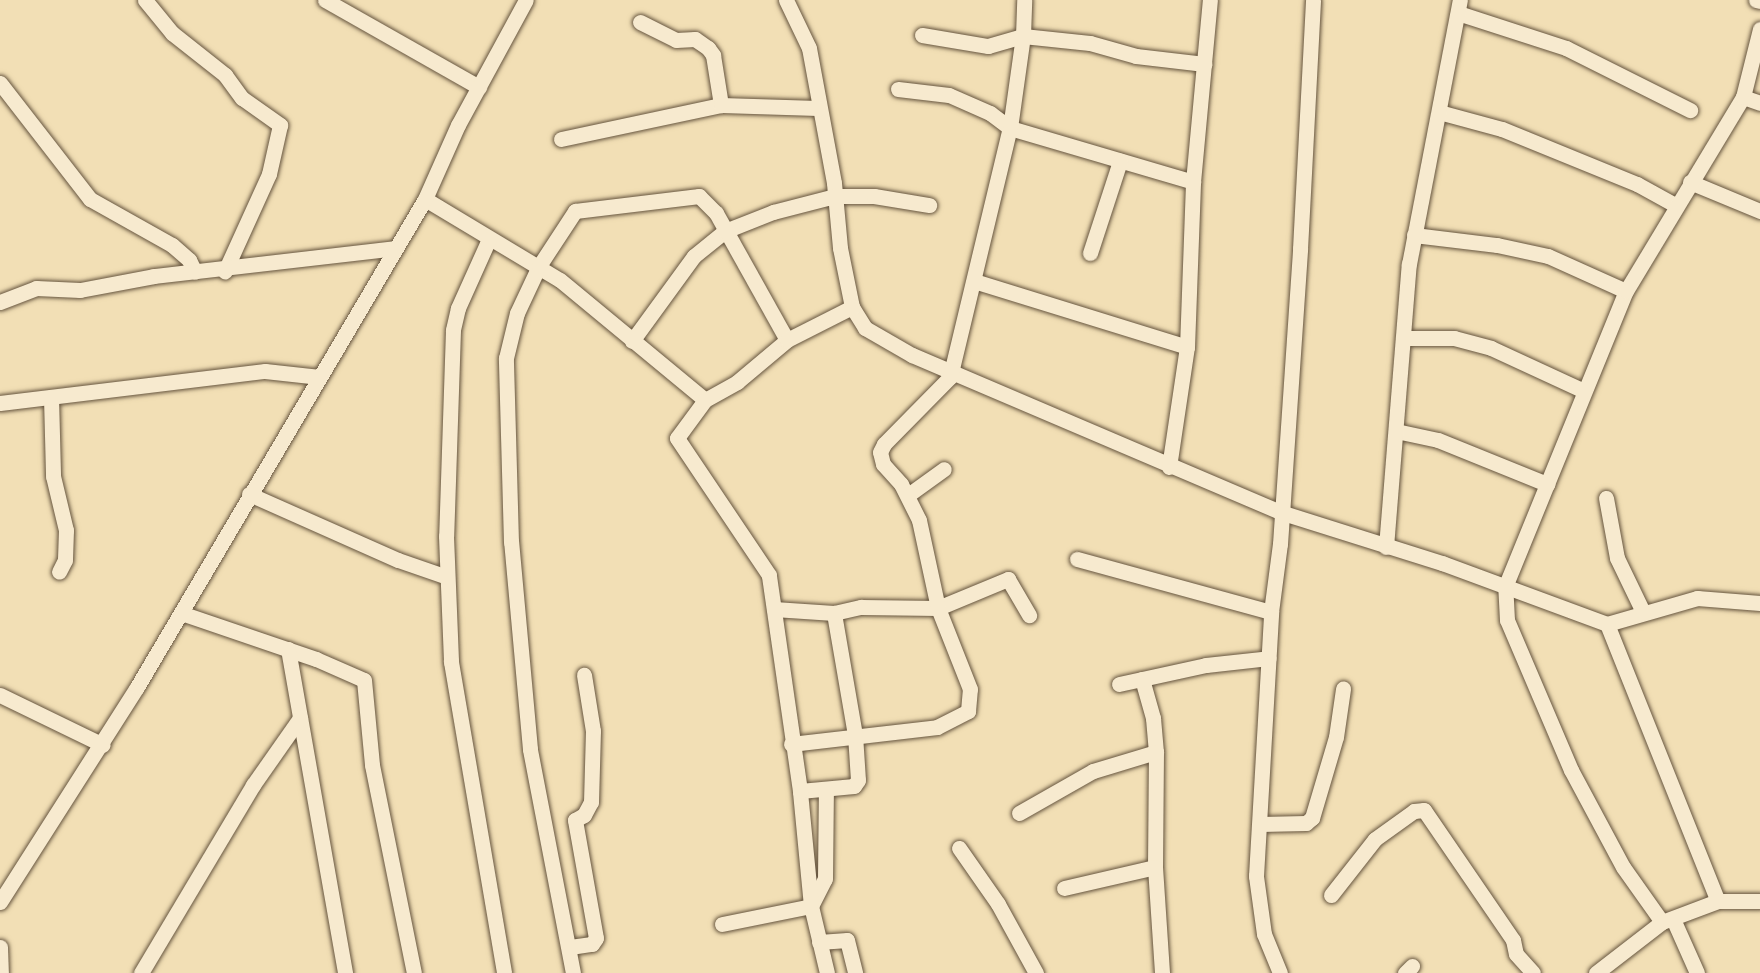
<!DOCTYPE html>
<html>
<head>
<meta charset="utf-8">
<style>
	body { margin:0 }
	#map { position:relative; width:1760px; height:973px; overflow:hidden; background:#f2dfb5; font-family:Vollkorn,serif }
	div>[style] { position:absolute }
	.roads { filter:drop-shadow(0 0 2px #65543e) drop-shadow(0 0 2px #65543e) }
	.minor>* { height:15px; margin:-7.5px; padding:0 7.5px; transform-origin:7.5px; border-radius:7.5px; background:#f7eacf }
	span { translate:-50% -50%; white-space:nowrap; text-align:center; line-height:1.15; -webkit-text-stroke:4.5px #f7eacf; paint-order:stroke }
</style>
</head>
<body>
<div id="map">
	<div class="roads">
		<div class="minor">
			<div style="left:145px;top:0;width:43px;rotate:50.7deg"></div>
			<div style="left:172px;top:33px;width:68px;rotate:38.4deg"></div>
			<div style="left:225px;top:75px;width:29px;rotate:54deg"></div>
			<div style="left:242px;top:98px;width:47px;rotate:35.4deg"></div>
			<div style="left:280px;top:125px;width:50px;rotate:102.7deg"></div>
			<div style="left:269px;top:174px;width:107px;rotate:114.4deg"></div>
			<div style="left:325px;top:0;width:177px;rotate:29.5deg"></div>
			<div style="left:786px;top:0;width:53px;rotate:64.4deg"></div>
			<div style="left:809px;top:48px;width:137px;rotate:79.5deg"></div>
			<div style="left:834px;top:183px;width:65px;rotate:84.7deg"></div>
			<div style="left:840px;top:248px;width:60px;rotate:78.5deg"></div>
			<div style="left:852px;top:307px;width:25px;rotate:58deg"></div>
			<div style="left:865px;top:328px;width:54px;rotate:29.9deg"></div>
			<div style="left:912px;top:355px;width:400px;rotate:23.1deg"></div>
			<div style="left:1280px;top:512px;width:170px;rotate:17.5deg"></div>
			<div style="left:1442px;top:563px;width:176px;rotate:20.3deg"></div>
			<div style="left:1607px;top:624px;width:94px;rotate:-16.1deg"></div>
			<div style="left:1697px;top:598px;width:63px;rotate:4.5deg"></div>
			<div style="left:1756px;top:0;width:4px;rotate:14deg"></div>
			<div style="left:1458px;top:13px;width:114px;rotate:18deg"></div>
			<div style="left:1566px;top:48px;width:139px;rotate:26.6deg"></div>
			<div style="left:640px;top:22px;width:40px;rotate:26.6deg"></div>
			<div style="left:676px;top:40px;width:19px;rotate:-3deg"></div>
			<div style="left:695px;top:39px;width:16px;rotate:35deg"></div>
			<div style="left:708px;top:48px;width:9px;rotate:54deg"></div>
			<div style="left:713px;top:55px;width:51px;rotate:80.9deg"></div>
			<div style="left:922px;top:35px;width:67px;rotate:9.5deg"></div>
			<div style="left:988px;top:46px;width:36px;rotate:-16deg"></div>
			<div style="left:1023px;top:36px;width:67px;rotate:6deg"></div>
			<div style="left:1090px;top:43px;width:48px;rotate:15.8deg"></div>
			<div style="left:1136px;top:56px;width:69px;rotate:6.6deg"></div>
			<div style="left:0;top:83px;width:147px;rotate:52.2deg"></div>
			<div style="left:90px;top:199px;width:94px;rotate:29.3deg"></div>
			<div style="left:172px;top:245px;width:23px;rotate:41deg"></div>
			<div style="left:189px;top:260px;width:13px;rotate:63deg"></div>
			<div style="left:898px;top:89px;width:51px;rotate:6.7deg"></div>
			<div style="left:949px;top:95px;width:45px;rotate:23.7deg"></div>
			<div style="left:990px;top:113px;width:25px;rotate:37deg"></div>
			<div style="left:1010px;top:128px;width:191px;rotate:16.4deg"></div>
			<div style="left:1743px;top:97px;width:18px;rotate:19deg"></div>
			<div style="left:1439px;top:112px;width:65px;rotate:15.1deg"></div>
			<div style="left:1502px;top:129px;width:146px;rotate:22.2deg"></div>
			<div style="left:1637px;top:184px;width:43px;rotate:28.9deg"></div>
			<div style="left:561px;top:139px;width:164px;rotate:-12deg"></div>
			<div style="left:721px;top:105px;width:97px;rotate:1.8deg"></div>
			<div style="left:1690px;top:182px;width:76px;rotate:22.5deg"></div>
			<div style="left:425px;top:199px;width:157px;rotate:31deg"></div>
			<div style="left:560px;top:280px;width:188px;rotate:39.6deg"></div>
			<div style="left:1414px;top:235px;width:84px;rotate:6.9deg"></div>
			<div style="left:1497px;top:245px;width:52px;rotate:12.2deg"></div>
			<div style="left:1548px;top:256px;width:85px;rotate:24.2deg"></div>
			<div style="left:489px;top:239px;width:76px;rotate:114.2deg"></div>
			<div style="left:458px;top:308px;width:23px;rotate:103deg"></div>
			<div style="left:453px;top:330px;width:206px;rotate:91.9deg"></div>
			<div style="left:446px;top:536px;width:126px;rotate:87.7deg"></div>
			<div style="left:451px;top:662px;width:315px;rotate:80.3deg"></div>
			<div style="left:1090px;top:253px;width:97px;rotate:-71.9deg"></div>
			<div style="left:974px;top:281px;width:223px;rotate:17.2deg"></div>
			<div style="left:0;top:302px;width:39px;rotate:-21deg"></div>
			<div style="left:36px;top:288px;width:44px;rotate:2.6deg"></div>
			<div style="left:80px;top:290px;width:75px;rotate:-10.7deg"></div>
			<div style="left:154px;top:276px;width:243px;rotate:-6.6deg"></div>
			<div style="left:1403px;top:338px;width:51px"></div>
			<div style="left:1454px;top:338px;width:38px;rotate:15deg"></div>
			<div style="left:1491px;top:348px;width:102px;rotate:24.8deg"></div>
			<div style="left:632px;top:341px;width:105px;rotate:-53.9deg"></div>
			<div style="left:694px;top:256px;width:40px;rotate:-39deg"></div>
			<div style="left:725px;top:231px;width:52px;rotate:-21.6deg"></div>
			<div style="left:773px;top:212px;width:64px;rotate:-14.5deg"></div>
			<div style="left:835px;top:196px;width:39px"></div>
			<div style="left:874px;top:196px;width:56px;rotate:9.3deg"></div>
			<div style="left:51px;top:397px;width:79px;rotate:88.5deg"></div>
			<div style="left:53px;top:476px;width:56px;rotate:76.5deg"></div>
			<div style="left:66px;top:530px;width:30px;rotate:92deg"></div>
			<div style="left:65px;top:560px;width:13px;rotate:117deg"></div>
			<div style="left:0;top:403px;width:267px;rotate:-6.9deg"></div>
			<div style="left:265px;top:371px;width:55px;rotate:6.2deg"></div>
			<div style="left:1396px;top:431px;width:43px;rotate:12.1deg"></div>
			<div style="left:1438px;top:440px;width:118px;rotate:22deg"></div>
			<div style="left:1169px;top:467px;width:121px;rotate:-81.5deg"></div>
			<div style="left:1187px;top:347px;width:165px;rotate:-87.9deg"></div>
			<div style="left:1193px;top:182px;width:183px;rotate:-84.7deg"></div>
			<div style="left:249px;top:494px;width:163px;rotate:23.9deg"></div>
			<div style="left:398px;top:560px;width:52px;rotate:19.1deg"></div>
			<div style="left:908px;top:495px;width:44px;rotate:-35.8deg"></div>
			<div style="left:1606px;top:498px;width:61px;rotate:79.6deg"></div>
			<div style="left:1617px;top:558px;width:60px;rotate:64.3deg"></div>
			<div style="left:1386px;top:547px;width:284px;rotate:-85.4deg"></div>
			<div style="left:1409px;top:264px;width:269px;rotate:-79.1deg"></div>
			<div style="left:1077px;top:559px;width:201px;rotate:15.3deg"></div>
			<div style="left:774px;top:609px;width:60px;rotate:3.8deg"></div>
			<div style="left:834px;top:613px;width:28px;rotate:-13deg"></div>
			<div style="left:861px;top:607px;width:77px;rotate:0.7deg"></div>
			<div style="left:938px;top:608px;width:76px;rotate:-22.5deg"></div>
			<div style="left:1008px;top:579px;width:42px;rotate:59.7deg"></div>
			<div style="left:181px;top:613px;width:143px;rotate:18.8deg"></div>
			<div style="left:316px;top:659px;width:52px;rotate:23.6deg"></div>
			<div style="left:364px;top:680px;width:85px;rotate:84.6deg"></div>
			<div style="left:372px;top:765px;width:212px;rotate:78.6deg"></div>
			<div style="left:1607px;top:624px;width:298px;rotate:68.2deg"></div>
			<div style="left:288px;top:649px;width:329px;rotate:80deg"></div>
			<div style="left:1142px;top:679px;width:41px;rotate:74.2deg"></div>
			<div style="left:1153px;top:718px;width:34px;rotate:85deg"></div>
			<div style="left:1156px;top:752px;width:115px;rotate:90.5deg"></div>
			<div style="left:1155px;top:867px;width:106px;rotate:86.2deg"></div>
			<div style="left:1119px;top:684px;width:89px;rotate:-12.3deg"></div>
			<div style="left:1206px;top:665px;width:63px;rotate:-6.3deg"></div>
			<div style="left:0;top:695px;width:114px;rotate:25.9deg"></div>
			<div style="left:791px;top:744px;width:147px;rotate:-6.6deg"></div>
			<div style="left:937px;top:727px;width:35px;rotate:-27deg"></div>
			<div style="left:968px;top:711px;width:22px;rotate:-85deg"></div>
			<div style="left:970px;top:689px;width:87px;rotate:-111.6deg"></div>
			<div style="left:938px;top:608px;width:90px;rotate:-102.2deg"></div>
			<div style="left:919px;top:520px;width:40px;rotate:-116.6deg"></div>
			<div style="left:901px;top:484px;width:27px;rotate:-132deg"></div>
			<div style="left:883px;top:464px;width:12px;rotate:-104deg"></div>
			<div style="left:880px;top:452px;width:9px;rotate:-63deg"></div>
			<div style="left:884px;top:444px;width:94px;rotate:-45.4deg"></div>
			<div style="left:950px;top:377px;width:256px;rotate:-76.5deg"></div>
			<div style="left:1010px;top:128px;width:93px;rotate:-82deg"></div>
			<div style="left:1023px;top:36px;width:36px;rotate:-88deg"></div>
			<div style="left:800px;top:791px;width:54px;rotate:-5.3deg"></div>
			<div style="left:854px;top:786px;width:7px;rotate:-56deg"></div>
			<div style="left:858px;top:780px;width:45px;rotate:-93.8deg"></div>
			<div style="left:855px;top:735px;width:124px;rotate:-99.8deg"></div>
			<div style="left:1019px;top:813px;width:85px;rotate:-29.6deg"></div>
			<div style="left:1093px;top:771px;width:66px;rotate:-16.8deg"></div>
			<div style="left:1260px;top:824px;width:46px;rotate:-1.2deg"></div>
			<div style="left:1306px;top:823px;width:8px;rotate:-40deg"></div>
			<div style="left:1312px;top:818px;width:84px;rotate:-73.5deg"></div>
			<div style="left:1336px;top:737px;width:49px;rotate:-81.7deg"></div>
			<div style="left:959px;top:848px;width:68px;rotate:55.1deg"></div>
			<div style="left:998px;top:904px;width:79px;rotate:61.2deg"></div>
			<div style="left:1064px;top:888px;width:93px;rotate:-13deg"></div>
			<div style="left:1331px;top:895px;width:71px;rotate:-51.8deg"></div>
			<div style="left:1375px;top:839px;width:48px;rotate:-35.7deg"></div>
			<div style="left:1414px;top:811px;width:10px;rotate:-6deg"></div>
			<div style="left:1424px;top:810px;width:158px;rotate:55.6deg"></div>
			<div style="left:1513px;top:940px;width:14px;rotate:78deg"></div>
			<div style="left:1516px;top:954px;width:25px;rotate:48deg"></div>
			<div style="left:0;top:902px;width:255px;rotate:-57.5deg"></div>
			<div style="left:137px;top:687px;width:567px;rotate:-59.45deg"></div>
			<div style="left:425px;top:199px;width:81px;rotate:-66deg"></div>
			<div style="left:458px;top:125px;width:142px;rotate:-61.5deg"></div>
			<div style="left:1673px;top:919px;width:59px;rotate:66deg"></div>
			<div style="left:1662px;top:922px;width:67px;rotate:-125.3deg"></div>
			<div style="left:1623px;top:867px;width:110px;rotate:-118.2deg"></div>
			<div style="left:1571px;top:770px;width:163px;rotate:-113.1deg"></div>
			<div style="left:1507px;top:620px;width:33px;rotate:-93deg"></div>
			<div style="left:1505px;top:587px;width:320px;rotate:-67.8deg"></div>
			<div style="left:1626px;top:291px;width:227px;rotate:-58.9deg"></div>
			<div style="left:1743px;top:97px;width:70px;rotate:-76deg"></div>
			<div style="left:722px;top:924px;width:91px;rotate:-11.4deg"></div>
			<div style="left:811px;top:906px;width:30px;rotate:-63deg"></div>
			<div style="left:825px;top:879px;width:90px;rotate:-89.4deg"></div>
			<div style="left:819px;top:942px;width:28px;rotate:-4deg"></div>
			<div style="left:847px;top:940px;width:34px;rotate:76deg"></div>
			<div style="left:0;top:947px;width:26px;rotate:88deg"></div>
			<div style="left:570px;top:947px;width:22px;rotate:-8deg"></div>
			<div style="left:592px;top:944px;width:7px;rotate:-56deg"></div>
			<div style="left:596px;top:938px;width:120px;rotate:-100.1deg"></div>
			<div style="left:575px;top:820px;width:10px;rotate:-29deg"></div>
			<div style="left:584px;top:815px;width:15px;rotate:-62deg"></div>
			<div style="left:591px;top:802px;width:71px;rotate:-88.4deg"></div>
			<div style="left:593px;top:731px;width:57px;rotate:-99.1deg"></div>
			<div style="left:141px;top:973px;width:219px;rotate:-59.2deg"></div>
			<div style="left:253px;top:785px;width:82px;rotate:-55deg"></div>
			<div style="left:573px;top:973px;width:228px;rotate:-100.9deg"></div>
			<div style="left:530px;top:749px;width:208px;rotate:-95.2deg"></div>
			<div style="left:511px;top:542px;width:184px;rotate:-91.6deg"></div>
			<div style="left:506px;top:358px;width:46px;rotate:-76.3deg"></div>
			<div style="left:517px;top:313px;width:52px;rotate:-64.9deg"></div>
			<div style="left:539px;top:266px;width:66px;rotate:-56.8deg"></div>
			<div style="left:575px;top:211px;width:125px;rotate:-6.9deg"></div>
			<div style="left:699px;top:196px;width:24px;rotate:45deg"></div>
			<div style="left:716px;top:213px;width:145px;rotate:60.8deg"></div>
			<div style="left:827px;top:973px;width:69px;rotate:-103.4deg"></div>
			<div style="left:811px;top:906px;width:116px;rotate:-95.5deg"></div>
			<div style="left:800px;top:791px;width:218px;rotate:-98.2deg"></div>
			<div style="left:769px;top:575px;width:165px;rotate:-123.9deg"></div>
			<div style="left:677px;top:438px;width:47px;rotate:-53.6deg"></div>
			<div style="left:705px;top:400px;width:37px;rotate:-29deg"></div>
			<div style="left:737px;top:382px;width:65px;rotate:-40deg"></div>
			<div style="left:787px;top:340px;width:73px;rotate:-26.9deg"></div>
			<div style="left:1280px;top:973px;width:42px;rotate:-112.3deg"></div>
			<div style="left:1264px;top:934px;width:59px;rotate:-97.9deg"></div>
			<div style="left:1256px;top:876px;width:264px;rotate:-86.7deg"></div>
			<div style="left:1271px;top:612px;width:69px;rotate:-82.5deg"></div>
			<div style="left:1280px;top:544px;width:296px;rotate:-86.1deg"></div>
			<div style="left:1300px;top:249px;width:249px;rotate:-87deg"></div>
			<div style="left:1405px;top:973px;width:10px;rotate:-45deg"></div>
			<div style="left:1596px;top:973px;width:83px;rotate:-37.7deg"></div>
			<div style="left:1662px;top:922px;width:60px;rotate:-20.6deg"></div>
			<div style="left:1718px;top:901px;width:42px"></div>
		</div>
	</div>
</div>
</body>
</html>
